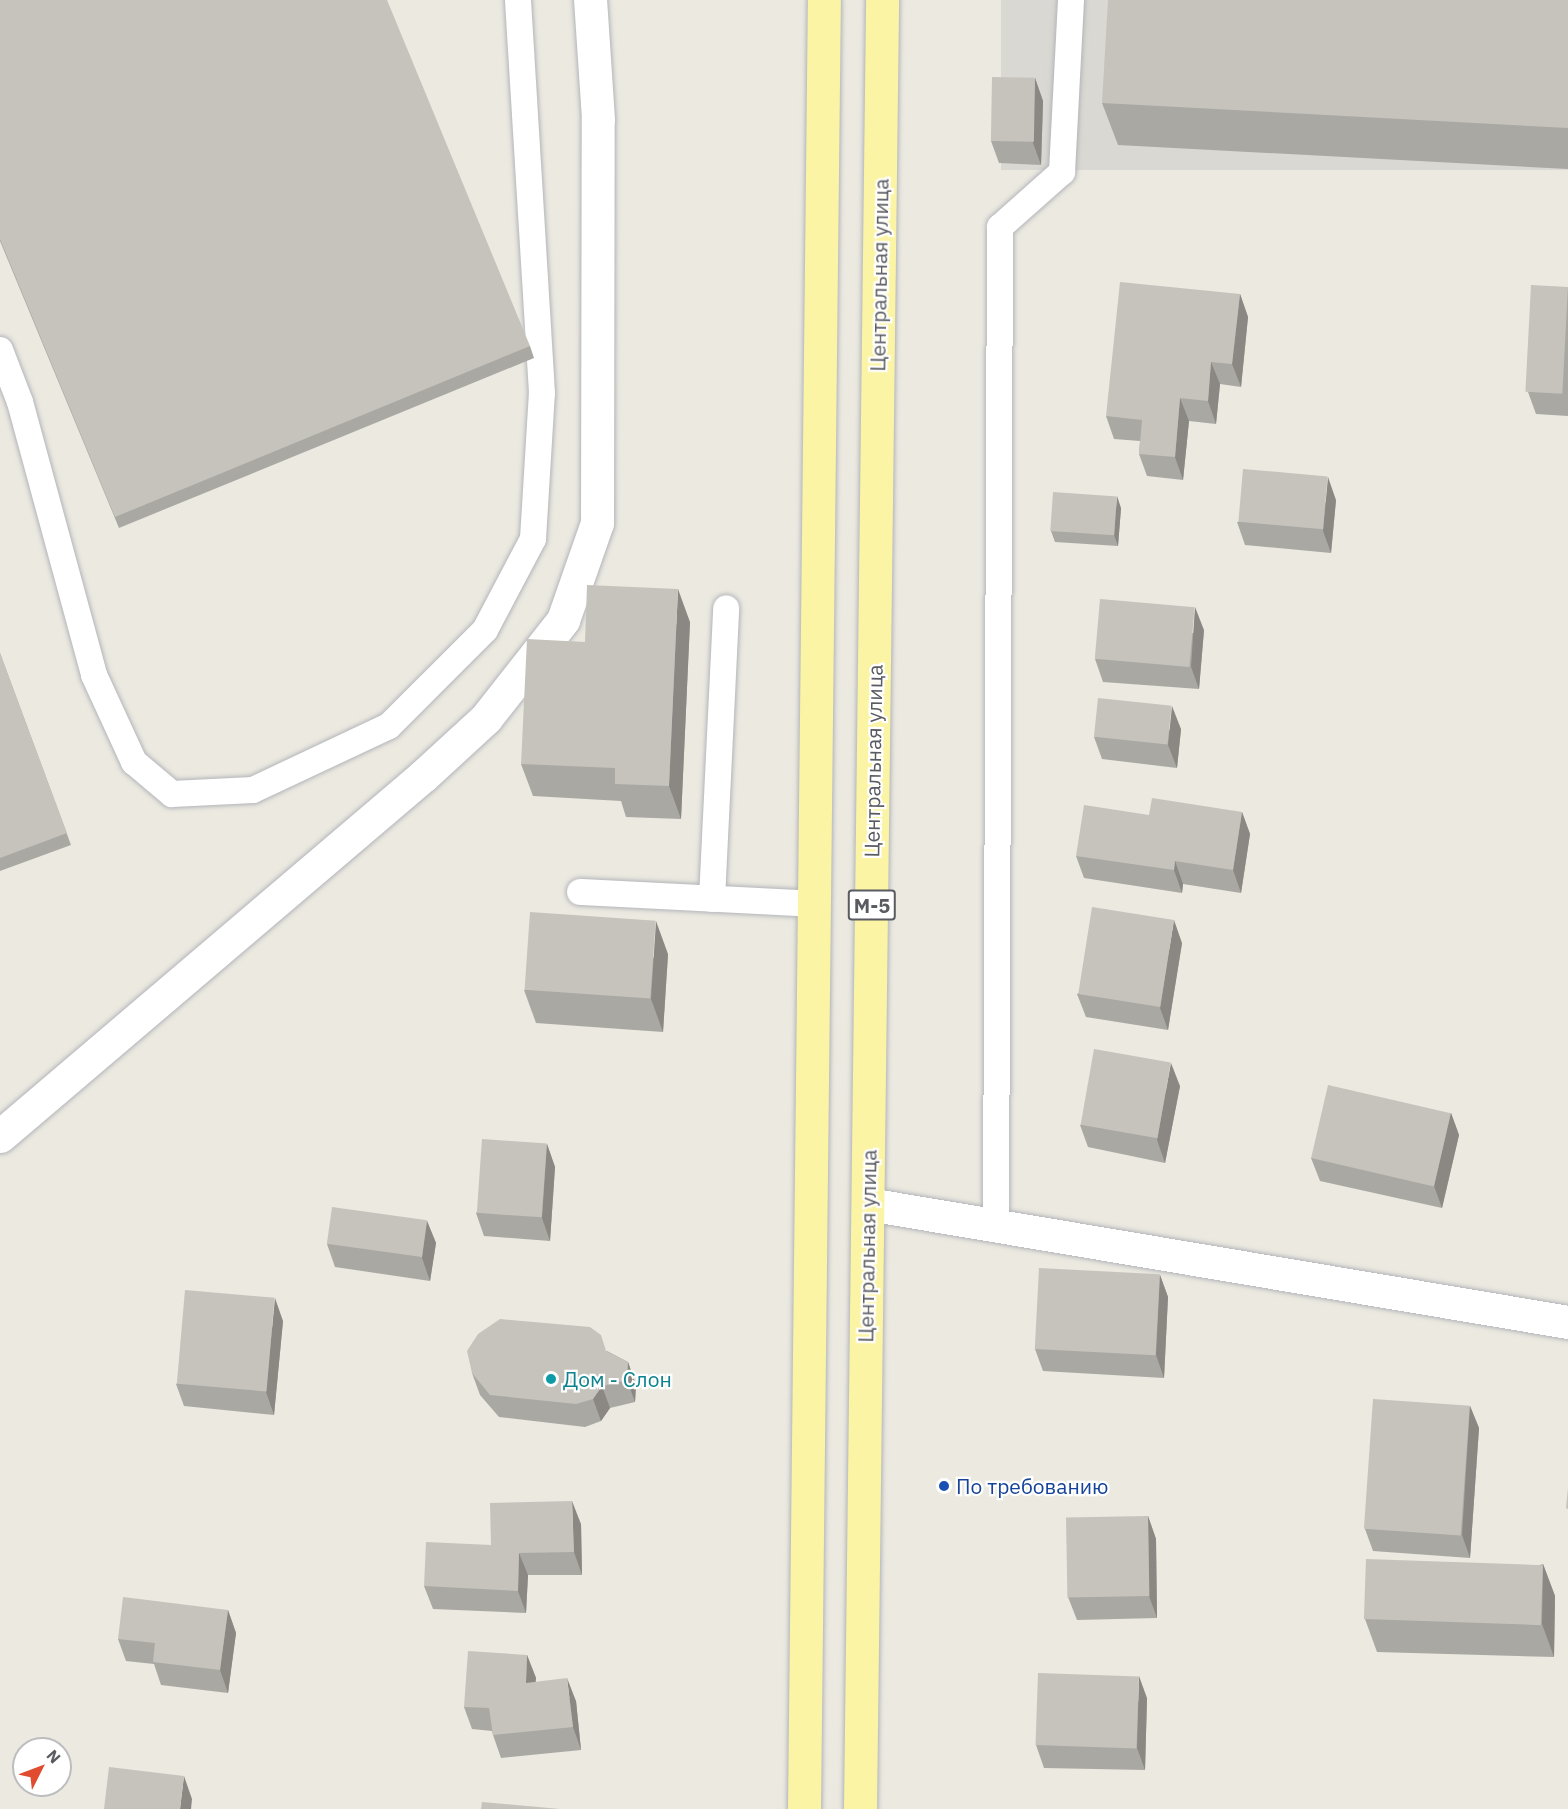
<!DOCTYPE html>
<html>
<head>
<meta charset="utf-8">
<style>
	body { margin:0 }
	#map { position:relative; width:1568px; height:1809px; overflow:hidden; background:#ebe9e0; font-family:"IBM Plex Sans",sans-serif }
	div>[style] { position:absolute }
	.industrial>* { inset:0; background:#dad8d2; transform-origin:0 0 }
	.roads { filter:drop-shadow(0 0 2px #b3b5ba) drop-shadow(0 0 2px #b3b5ba) }
	.lane>* { height:26px; margin:-13px; padding:0 13px; transform-origin:13px; border-radius:13px; background:#fff }
	.street>* { height:33px; margin:-16.5px; padding:0 16.5px; transform-origin:16.5px; border-radius:16.5px; background:#fff }
	.primary>* { height:33px; margin:-16.5px; padding:0 16.5px; transform-origin:16.5px; border-radius:16.5px; background:#fbf4a5 }
	.wall>* { inset:0; background:#aaa8a3 }
	.shaded-wall>* { inset:0; background:#8b8884 }
	.building>* { inset:0; background:#c6c3bd; transform-origin:0 0 }
	.dots>* { width:16px; height:16px; translate:-50% -50%; box-sizing:border-box; border:3px solid #fff; border-radius:50% }
	span { translate:-50% -50%; white-space:nowrap; text-align:center; line-height:1.15; -webkit-text-stroke:4.5px #fff; paint-order:stroke }
	.shield-label span { padding:2px 4px; background:#fff; border:2px solid; border-radius:4px; -webkit-text-stroke-width:0 }
	.shield-label { font-size:20px; color:#595b60; font-weight:700 }
	.street-label { font-size:21px; color:#595b60 }
	.culture-label { font-size:21px; color:#0d838f }
	.left { translate:0 -50%; text-align:left }
	.transit-label { font-size:21px; color:#164399 }
	.north { position:absolute; left:12px; top:1737px; width:60px; height:60px; box-sizing:border-box; background:#fff; border:2px solid #bdbdbf; border-radius:50%; rotate:48deg; font-size:16px; font-weight:700; line-height:24px; text-align:center; color:#595b60 }
	.north::after { content:''; display:block; margin:auto; width:21px; height:27px; background:#e14b30; clip-path:polygon(50% 0,100% 100%,50% 72%,0 100%) }
</style>
</head>
<body>
<div id="map">
	<div class="industrial">
		<div style="left:1001px;top:0;width:567px;height:170px"></div>
	</div>
	<div class="roads">
		<div class="lane">
			<div style="left:0;top:350px;width:56px;rotate:69deg"></div>
			<div style="left:20px;top:402px;width:283px;rotate:74.8deg"></div>
			<div style="left:94px;top:675px;width:96px;rotate:65.3deg"></div>
			<div style="left:134px;top:762px;width:50px;rotate:40.1deg"></div>
			<div style="left:172px;top:794px;width:81px;rotate:-2.8deg"></div>
			<div style="left:253px;top:790px;width:150px;rotate:-25.2deg"></div>
			<div style="left:389px;top:726px;width:136px;rotate:-45deg"></div>
			<div style="left:485px;top:630px;width:103px;rotate:-62.2deg"></div>
			<div style="left:533px;top:539px;width:146px;rotate:-86.5deg"></div>
			<div style="left:542px;top:393px;width:394px;rotate:-93.5deg"></div>
			<div style="left:580px;top:892px;width:234px;rotate:2.9deg"></div>
			<div style="left:712px;top:899px;width:291px;rotate:-87.2deg"></div>
			<div style="left:996px;top:1225px;width:998px;rotate:-89.77deg"></div>
			<div style="left:1000px;top:227px;width:83px;rotate:-41.6deg"></div>
			<div style="left:1062px;top:172px;width:172px;rotate:-87deg"></div>
		</div>
		<div class="street">
			<div style="left:0;top:1136px;width:555px;rotate:-40.4deg"></div>
			<div style="left:423px;top:776px;width:86px;rotate:-42.6deg"></div>
			<div style="left:486px;top:718px;width:125px;rotate:-51.8deg"></div>
			<div style="left:563px;top:620px;width:103px;rotate:-70.7deg"></div>
			<div style="left:597px;top:523px;width:404px;rotate:-89.9deg"></div>
			<div style="left:598px;top:119px;width:119px;rotate:-93.8deg"></div>
			<div style="left:868px;top:1204px;width:710px;rotate:9.57deg"></div>
		</div>
		<div class="primary">
			<div style="left:804px;top:1809px;width:1809px;rotate:-89.37deg"></div>
			<div style="left:860px;top:1809px;width:1809px;rotate:-89.3deg"></div>
		</div>
	</div>
	<div class="wall">
		<div style="clip-path:polygon(0 0,530px 346px,534px 358px,119px 528px,0 241px)"></div>
		<div style="clip-path:polygon(1568px 0,1568px 169px,1118px 145px,1102px 103px)"></div>
		<div style="clip-path:polygon(1035px 78px,1043px 101px,1041px 165px,999px 163px,991px 141px)"></div>
		<div style="clip-path:polygon(1568px 287px,1568px 416px,1536px 414px,1528px 392px)"></div>
		<div style="clip-path:polygon(1240px 294px,1248px 317px,1241px 387px,1220px 384px,1216px 424px,1189px 421px,1183px 480px,1147px 476px,1139px 454px,1140px 441px,1114px 439px,1106px 416px)"></div>
		<div style="clip-path:polygon(1336px 500px,1331px 553px,1245px 545px,1237px 522px)"></div>
		<div style="clip-path:polygon(1121px 508px,1118px 546px,1055px 542px,1051px 531px)"></div>
		<div style="clip-path:polygon(690px 622px,681px 819px,626px 817px,621px 801px,533px 796px,521px 764px,585px 642px)"></div>
		<div style="clip-path:polygon(1204px 630px,1199px 689px,1103px 682px,1095px 659px)"></div>
		<div style="clip-path:polygon(0 653px,71px 845px,0 871px)"></div>
		<div style="clip-path:polygon(1181px 729px,1177px 768px,1102px 759px,1094px 737px)"></div>
		<div style="clip-path:polygon(1242px 812px,1250px 834px,1241px 893px,1183px 884px,1182px 893px,1084px 878px,1076px 856px,1149px 815px)"></div>
		<div style="clip-path:polygon(1182px 943px,1168px 1030px,1086px 1017px,1077px 994px)"></div>
		<div style="clip-path:polygon(668px 954px,663px 1032px,536px 1023px,524px 990px)"></div>
		<div style="clip-path:polygon(1180px 1086px,1165px 1163px,1088px 1147px,1080px 1125px)"></div>
		<div style="clip-path:polygon(1451px 1113px,1459px 1135px,1442px 1208px,1320px 1181px,1311px 1158px)"></div>
		<div style="clip-path:polygon(547px 1144px,555px 1167px,550px 1241px,484px 1236px,476px 1213px)"></div>
		<div style="clip-path:polygon(427px 1221px,436px 1243px,430px 1281px,335px 1267px,327px 1244px)"></div>
		<div style="clip-path:polygon(1160px 1275px,1168px 1297px,1164px 1378px,1043px 1371px,1035px 1349px)"></div>
		<div style="clip-path:polygon(283px 1321px,274px 1415px,184px 1406px,176px 1384px)"></div>
		<div style="clip-path:polygon(607px 1351px,628px 1362px,636px 1385px,635px 1402px,610px 1408px,601px 1421px,585px 1427px,499px 1417px,480px 1395px,472px 1373px)"></div>
		<div style="clip-path:polygon(1470px 1406px,1479px 1428px,1470px 1558px,1373px 1551px,1365px 1529px)"></div>
		<div style="clip-path:polygon(1148px 1516px,1156px 1539px,1157px 1618px,1077px 1620px,1068px 1597px)"></div>
		<div style="clip-path:polygon(581px 1524px,582px 1575px,528px 1575px,526px 1613px,433px 1609px,424px 1586px,491px 1545px)"></div>
		<div style="clip-path:polygon(1543px 1564px,1555px 1596px,1554px 1657px,1377px 1652px,1365px 1619px)"></div>
		<div style="clip-path:polygon(228px 1610px,236px 1633px,228px 1693px,161px 1685px,154px 1664px,126px 1661px,118px 1639px)"></div>
		<div style="clip-path:polygon(527px 1655px,536px 1678px,535px 1682px,576px 1701px,581px 1750px,501px 1758px,493px 1735px,492px 1731px,472px 1729px,464px 1707px)"></div>
		<div style="clip-path:polygon(1147px 1698px,1145px 1770px,1044px 1768px,1036px 1745px)"></div>
	</div>
	<div class="shaded-wall">
		<div style="clip-path:polygon(1035px 78px,1043px 101px,1041px 165px,1033px 143px)"></div>
		<div style="clip-path:polygon(1240px 294px,1248px 317px,1241px 387px,1232px 364px)"></div>
		<div style="clip-path:polygon(1211px 362px,1220px 384px,1216px 424px,1208px 401px)"></div>
		<div style="clip-path:polygon(1180px 398px,1189px 421px,1183px 480px,1175px 457px)"></div>
		<div style="clip-path:polygon(1328px 477px,1336px 500px,1331px 553px,1323px 531px)"></div>
		<div style="clip-path:polygon(1117px 496px,1121px 508px,1118px 546px,1114px 535px)"></div>
		<div style="clip-path:polygon(678px 589px,690px 622px,681px 819px,669px 786px)"></div>
		<div style="clip-path:polygon(1195px 607px,1204px 630px,1199px 689px,1191px 667px)"></div>
		<div style="clip-path:polygon(1172px 706px,1181px 729px,1177px 768px,1168px 745px)"></div>
		<div style="clip-path:polygon(1242px 812px,1250px 834px,1241px 893px,1233px 870px)"></div>
		<div style="clip-path:polygon(1175px 861px,1183px 884px,1182px 893px,1174px 870px)"></div>
		<div style="clip-path:polygon(1174px 920px,1182px 943px,1168px 1030px,1160px 1008px)"></div>
		<div style="clip-path:polygon(656px 921px,668px 954px,663px 1032px,651px 999px)"></div>
		<div style="clip-path:polygon(1171px 1063px,1180px 1086px,1165px 1163px,1157px 1140px)"></div>
		<div style="clip-path:polygon(1451px 1113px,1459px 1135px,1442px 1208px,1434px 1186px)"></div>
		<div style="clip-path:polygon(547px 1144px,555px 1167px,550px 1241px,542px 1218px)"></div>
		<div style="clip-path:polygon(427px 1221px,436px 1243px,430px 1281px,422px 1258px)"></div>
		<div style="clip-path:polygon(1160px 1275px,1168px 1297px,1164px 1378px,1156px 1355px)"></div>
		<div style="clip-path:polygon(275px 1298px,283px 1321px,274px 1415px,266px 1392px)"></div>
		<div style="clip-path:polygon(628px 1362px,636px 1385px,635px 1402px,627px 1380px)"></div>
		<div style="clip-path:polygon(602px 1386px,610px 1408px,601px 1421px,593px 1399px)"></div>
		<div style="clip-path:polygon(1470px 1406px,1479px 1428px,1470px 1558px,1462px 1535px)"></div>
		<div style="clip-path:polygon(572px 1501px,581px 1524px,582px 1575px,574px 1552px)"></div>
		<div style="clip-path:polygon(1148px 1516px,1156px 1539px,1157px 1618px,1149px 1596px)"></div>
		<div style="clip-path:polygon(519px 1553px,528px 1575px,526px 1613px,518px 1591px)"></div>
		<div style="clip-path:polygon(1543px 1564px,1555px 1596px,1554px 1657px,1542px 1624px)"></div>
		<div style="clip-path:polygon(228px 1610px,236px 1633px,228px 1693px,220px 1670px)"></div>
		<div style="clip-path:polygon(527px 1655px,536px 1678px,534px 1705px,526px 1683px)"></div>
		<div style="clip-path:polygon(1139px 1676px,1147px 1698px,1145px 1770px,1137px 1748px)"></div>
		<div style="clip-path:polygon(567px 1678px,576px 1701px,581px 1750px,573px 1727px)"></div>
		<div style="clip-path:polygon(184px 1776px,192px 1799px,191px 1809px,180px 1809px)"></div>
	</div>
	<div class="building">
		<div style="clip-path:polygon(0 0,387px 0,530px 346px,115px 517px,0 239px)"></div>
		<div style="clip-path:polygon(1108px 0,1568px 0,1568px 128px,1102px 103px)"></div>
		<div style="left:992px;top:77px;width:43px;height:64px;rotate:1deg"></div>
		<div style="clip-path:polygon(1120px 282px,1240px 294px,1232px 364px,1211px 362px,1208px 401px,1180px 398px,1175px 457px,1139px 454px,1142px 420px,1106px 416px)"></div>
		<div style="left:1531px;top:285px;width:37px;height:107px;rotate:3deg"></div>
		<div style="left:1243px;top:469px;width:85px;height:53px;rotate:5deg"></div>
		<div style="left:1053px;top:492px;width:64px;height:39px;rotate:4deg"></div>
		<div style="clip-path:polygon(587px 585px,678px 589px,669px 786px,615px 784px,615px 768px,521px 764px,527px 639px,585px 642px)"></div>
		<div style="left:1100px;top:599px;width:95px;height:60px;rotate:5deg"></div>
		<div style="clip-path:polygon(0 653px,67px 833px,0 858px)"></div>
		<div style="left:1098px;top:698px;width:74px;height:39px;rotate:6deg"></div>
		<div style="clip-path:polygon(1152px 798px,1242px 812px,1233px 870px,1175px 861px,1174px 870px,1076px 856px,1084px 805px,1149px 815px)"></div>
		<div style="left:1092px;top:907px;width:83px;height:88px;rotate:9deg"></div>
		<div style="left:530px;top:912px;width:126px;height:78px;rotate:4deg"></div>
		<div style="left:1094px;top:1049px;width:78px;height:77px;rotate:10deg"></div>
		<div style="left:1328px;top:1085px;width:126px;height:75px;rotate:13deg"></div>
		<div style="left:482px;top:1139px;width:65px;height:74px;rotate:4deg"></div>
		<div style="left:332px;top:1207px;width:96px;height:37px;rotate:8deg"></div>
		<div style="left:1039px;top:1268px;width:121px;height:81px;rotate:3deg"></div>
		<div style="left:185px;top:1290px;width:90px;height:94px;rotate:5deg"></div>
		<div style="clip-path:polygon(500px 1319px,590px 1327px,601px 1335px,606px 1351px,628px 1362px,627px 1380px,602px 1386px,593px 1399px,576px 1404px,490px 1395px,472px 1373px,467px 1351px,478px 1334px)"></div>
		<div style="left:1373px;top:1399px;width:97px;height:130px;rotate:4deg"></div>
		<div style="clip-path:polygon(1568px 1488px,1568px 1509px,1566px 1508px)"></div>
		<div style="clip-path:polygon(572px 1501px,574px 1552px,519px 1553px,518px 1591px,424px 1586px,426px 1542px,491px 1545px,490px 1503px)"></div>
		<div style="left:1148px;top:1516px;width:80px;height:82px;rotate:89deg"></div>
		<div style="left:1366px;top:1559px;width:177px;height:60px;rotate:2deg"></div>
		<div style="clip-path:polygon(123px 1597px,228px 1610px,220px 1670px,153px 1662px,155px 1643px,118px 1639px)"></div>
		<div style="clip-path:polygon(468px 1651px,527px 1655px,526px 1683px,567px 1678px,573px 1727px,493px 1735px,489px 1708px,464px 1707px)"></div>
		<div style="left:1038px;top:1673px;width:101px;height:72px;rotate:2deg"></div>
		<div style="clip-path:polygon(109px 1767px,184px 1776px,180px 1809px,104px 1809px)"></div>
		<div style="clip-path:polygon(482px 1802px,560px 1809px,481px 1809px)"></div>
	</div>
	<div class="dots">
		<div style="left:551px;top:1379px;background:#0f9aa8"></div>
		<div style="left:944px;top:1486px;background:#1a4fb4"></div>
	</div>
	<div class="shield-label">
		<span style="left:872px;top:905px">М-5</span>
	</div>
	<div class="street-label">
		<span style="left:879px;top:275px;rotate:-89deg">Центральная улица</span>
		<span style="left:873px;top:761px;rotate:-89deg">Центральная улица</span>
		<span style="left:867px;top:1246px;rotate:-89deg">Центральная улица</span>
	</div>
	<div class="culture-label">
		<span class="left" style="left:563px;top:1379px">Дом - Слон</span>
	</div>
	<div class="transit-label">
		<span class="left" style="left:956px;top:1486px">По требованию</span>
	</div>
	<div class="north">N</div>
</div>
</body>
</html>
